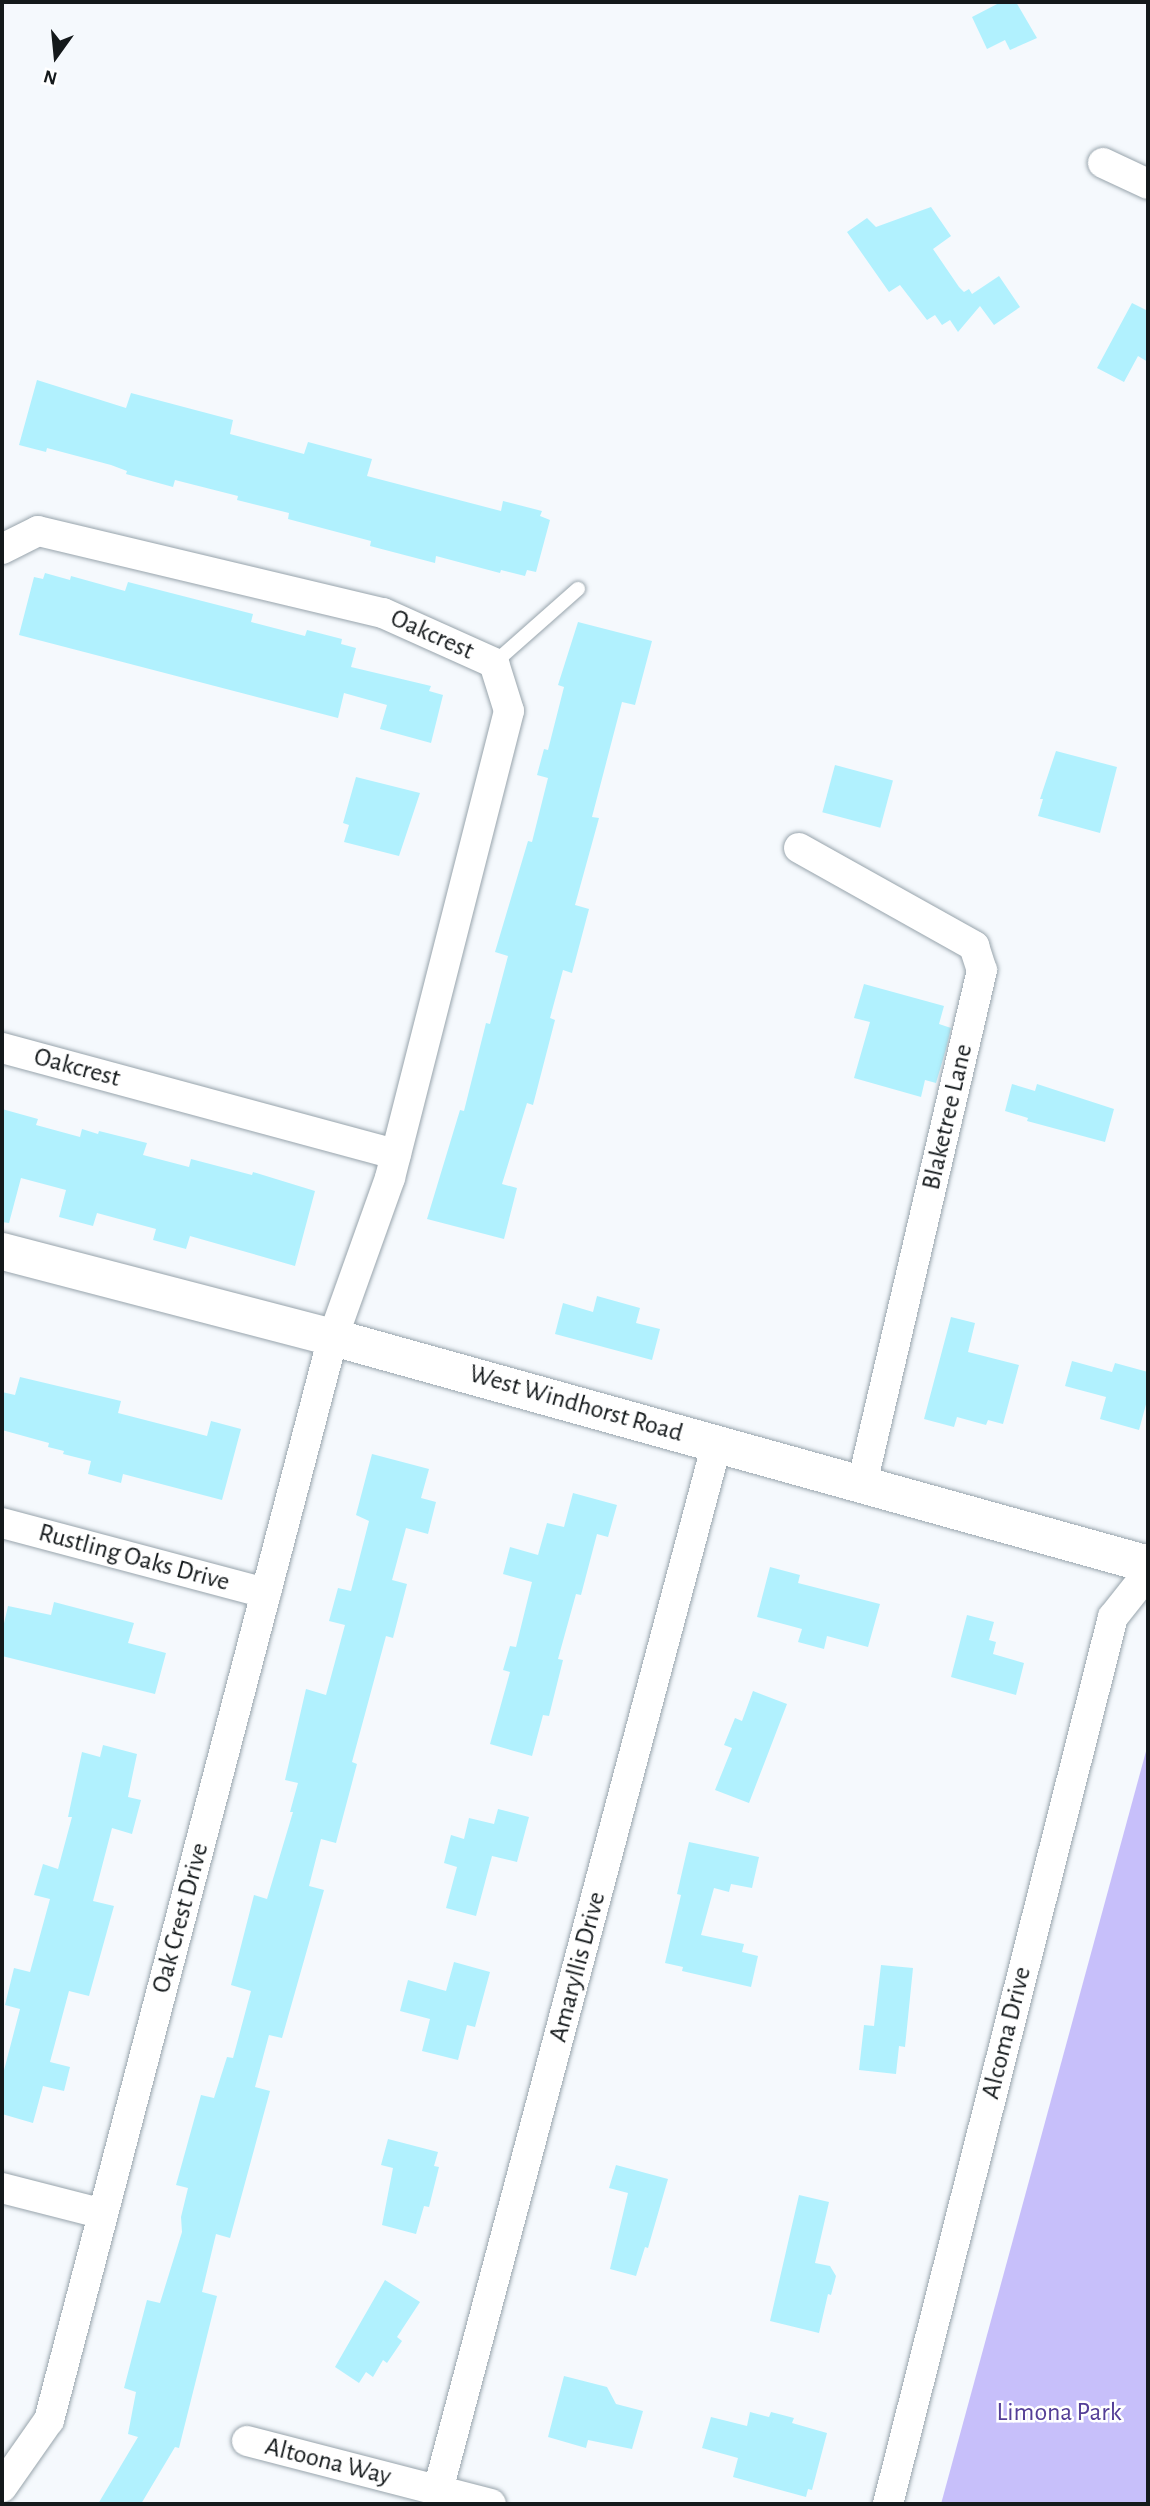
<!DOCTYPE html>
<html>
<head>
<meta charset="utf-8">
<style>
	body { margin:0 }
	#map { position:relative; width:1150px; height:2506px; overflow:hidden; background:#f5f9fd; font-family:"Alegreya Sans",sans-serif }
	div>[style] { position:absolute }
	.green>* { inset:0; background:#c7bffa }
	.building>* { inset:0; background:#b1f1fe; transform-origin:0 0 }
	.roads { filter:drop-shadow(0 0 2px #98a4ac) drop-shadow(0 0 2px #98a4ac) }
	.service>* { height:14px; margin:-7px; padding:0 7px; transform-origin:7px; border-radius:7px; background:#fff }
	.minor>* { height:30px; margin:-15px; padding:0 15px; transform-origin:15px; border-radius:15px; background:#fff }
	.tertiary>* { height:37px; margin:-18.5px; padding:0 18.5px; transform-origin:18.5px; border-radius:18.5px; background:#fff }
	span { translate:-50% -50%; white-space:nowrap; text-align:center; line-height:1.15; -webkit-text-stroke:5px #fff; paint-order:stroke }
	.street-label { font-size:26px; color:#14191b }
	.park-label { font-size:26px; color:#543e97 }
	.frame { position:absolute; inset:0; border:4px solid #14191b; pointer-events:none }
	.north { position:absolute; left:21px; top:21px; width:70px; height:70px; -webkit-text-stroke:5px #fff; paint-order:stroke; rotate:195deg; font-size:19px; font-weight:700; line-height:28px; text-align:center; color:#14191b }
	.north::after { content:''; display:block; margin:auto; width:24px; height:32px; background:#14191b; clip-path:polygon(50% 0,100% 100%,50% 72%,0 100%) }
</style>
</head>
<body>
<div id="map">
	<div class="green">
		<div style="clip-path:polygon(1148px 1744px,1148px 2504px,941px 2504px)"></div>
	</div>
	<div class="building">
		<div style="clip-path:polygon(1001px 2px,1016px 2px,1037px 38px,1010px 50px,1005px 40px,987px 49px,972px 17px)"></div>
		<div style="clip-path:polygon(931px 207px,951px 236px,933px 249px,959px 287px,964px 292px,969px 289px,972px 294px,999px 276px,1020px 307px,994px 325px,980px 306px,958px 332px,950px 320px,942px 325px,935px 315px,927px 320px,900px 285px,889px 292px,847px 232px,867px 218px,876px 227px)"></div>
		<div style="clip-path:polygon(1132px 303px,1148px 311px,1148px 362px,1138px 356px,1124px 382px,1097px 368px)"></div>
		<div style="clip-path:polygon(37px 380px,126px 408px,131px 393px,233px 420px,230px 434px,304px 454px,308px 442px,372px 459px,367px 476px,501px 511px,503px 501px,542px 511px,540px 516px,550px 520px,536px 572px,527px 570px,525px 576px,501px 570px,500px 573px,436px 556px,435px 563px,370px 546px,371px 541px,288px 519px,289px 513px,237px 500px,238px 496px,175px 480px,173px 487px,126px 474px,127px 471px,111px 465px,47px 448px,46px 452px,19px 445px)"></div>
		<div style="clip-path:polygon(45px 573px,70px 580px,71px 576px,125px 591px,128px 582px,253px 614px,251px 622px,305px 636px,307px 630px,342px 639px,341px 644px,356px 648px,351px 667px,431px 686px,429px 691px,443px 695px,431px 743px,380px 729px,387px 705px,344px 693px,338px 718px,19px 635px,34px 577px,43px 579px)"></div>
		<div style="clip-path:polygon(578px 622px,652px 641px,635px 705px,622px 702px,592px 817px,599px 818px,575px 905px,589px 909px,572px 973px,563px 970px,550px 1018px,555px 1020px,533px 1105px,527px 1103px,502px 1184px,517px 1188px,504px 1239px,427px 1219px,460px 1110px,464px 1111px,486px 1023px,490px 1024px,508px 956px,495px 952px,528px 841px,532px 842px,548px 778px,537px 775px,544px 749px,548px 750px,564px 687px,558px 685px)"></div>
		<div style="clip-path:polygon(1056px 751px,1117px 767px,1100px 833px,1038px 816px,1043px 799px,1040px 799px)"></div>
		<div style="left:835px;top:765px;width:60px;height:49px;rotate:15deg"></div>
		<div style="clip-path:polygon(356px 777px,420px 793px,399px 856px,344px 842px,349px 825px,343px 823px)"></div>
		<div style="clip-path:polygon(864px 984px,944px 1006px,939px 1024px,951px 1028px,946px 1049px,936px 1083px,925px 1080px,921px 1097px,854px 1078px,870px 1022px,854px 1018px)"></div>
		<div style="clip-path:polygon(1012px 1084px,1035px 1091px,1037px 1084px,1114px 1109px,1105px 1142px,1027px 1121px,1028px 1118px,1005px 1111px)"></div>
		<div style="clip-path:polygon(2px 1109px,38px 1119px,36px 1125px,80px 1137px,82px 1129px,98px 1134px,99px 1131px,147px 1143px,143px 1155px,189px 1167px,191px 1159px,252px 1175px,253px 1172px,315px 1191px,295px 1266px,190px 1236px,186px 1249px,153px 1240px,156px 1229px,97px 1213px,93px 1226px,59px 1217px,66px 1190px,21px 1178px,9px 1223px,2px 1222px)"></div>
		<div style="clip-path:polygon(597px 1296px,640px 1308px,636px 1323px,660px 1329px,652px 1360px,555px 1334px,563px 1303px,593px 1312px)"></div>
		<div style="clip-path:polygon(951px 1317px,975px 1323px,968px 1352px,1019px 1365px,1003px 1424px,988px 1420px,986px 1425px,957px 1417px,954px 1427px,924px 1419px)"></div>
		<div style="clip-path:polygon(1072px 1361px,1112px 1372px,1115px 1363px,1148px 1372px,1148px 1397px,1139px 1430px,1100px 1419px,1106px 1397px,1065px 1386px)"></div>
		<div style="clip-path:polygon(20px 1377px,121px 1401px,118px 1413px,207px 1436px,211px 1421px,241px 1429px,222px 1500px,123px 1474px,121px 1483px,88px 1474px,91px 1461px,63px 1454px,64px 1451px,48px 1447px,49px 1443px,2px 1430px,2px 1392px,15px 1395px)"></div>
		<div style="clip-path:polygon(372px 1454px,429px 1469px,421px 1498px,436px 1502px,428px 1534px,406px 1528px,392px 1580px,407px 1584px,393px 1638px,386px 1636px,352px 1762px,357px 1764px,336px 1843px,321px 1839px,309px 1886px,324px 1890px,282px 2038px,269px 2035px,255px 2087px,270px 2091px,230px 2238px,216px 2234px,202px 2292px,217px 2296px,179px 2448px,175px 2447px,141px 2504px,98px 2504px,138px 2437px,128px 2434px,136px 2392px,124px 2388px,147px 2300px,160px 2303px,182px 2232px,181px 2217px,188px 2188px,176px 2185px,201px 2095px,214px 2098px,227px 2057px,233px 2058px,251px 1991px,231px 1985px,254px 1895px,267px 1899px,293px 1812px,290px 1812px,298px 1783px,285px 1780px,306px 1689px,326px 1695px,345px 1625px,329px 1621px,338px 1588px,351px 1591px,369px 1521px,356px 1515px)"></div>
		<div style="clip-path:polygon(573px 1493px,617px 1505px,608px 1537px,597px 1534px,581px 1595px,576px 1594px,558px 1659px,563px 1660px,549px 1716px,543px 1715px,532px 1756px,490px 1744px,510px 1672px,503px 1670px,510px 1646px,516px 1647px,532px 1582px,503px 1574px,510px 1547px,538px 1555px,547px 1523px,564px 1527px)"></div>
		<div style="clip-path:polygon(770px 1567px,800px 1575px,798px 1583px,880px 1604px,868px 1647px,827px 1636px,824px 1649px,798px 1642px,802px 1629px,757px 1617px)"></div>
		<div style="clip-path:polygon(54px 1602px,134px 1623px,128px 1643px,166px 1653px,155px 1694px,2px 1656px,2px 1632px,8px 1606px,51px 1615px)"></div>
		<div style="clip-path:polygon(967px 1615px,994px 1622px,989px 1640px,996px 1642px,993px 1654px,1024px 1663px,1016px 1695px,951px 1677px)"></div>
		<div style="clip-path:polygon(753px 1691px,787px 1704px,749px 1803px,715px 1790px,732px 1748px,724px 1745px,735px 1718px,742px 1721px)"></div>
		<div style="clip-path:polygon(103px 1745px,137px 1754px,128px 1797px,141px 1800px,132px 1834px,112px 1828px,93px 1901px,114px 1906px,89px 1996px,69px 1991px,50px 2062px,70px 2067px,64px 2091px,43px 2086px,33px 2123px,2px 2114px,2px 2078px,20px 2009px,5px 2005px,14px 1968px,30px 1972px,50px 1899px,34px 1895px,43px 1864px,58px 1869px,72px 1817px,68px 1817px,82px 1752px,100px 1757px)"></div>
		<div style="clip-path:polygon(498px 1809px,529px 1817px,517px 1862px,492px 1856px,476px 1916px,446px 1908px,457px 1867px,444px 1863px,451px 1835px,464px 1839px,469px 1818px,494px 1824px)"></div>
		<div style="clip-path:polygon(689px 1842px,759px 1857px,752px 1888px,731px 1884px,729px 1892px,714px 1888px,701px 1935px,744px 1944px,742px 1952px,758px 1956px,751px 1987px,682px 1971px,683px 1967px,665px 1963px,681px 1895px,677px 1894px)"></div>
		<div style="clip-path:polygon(454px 1962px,490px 1972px,475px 2027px,467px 2025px,458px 2060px,422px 2051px,430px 2019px,400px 2011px,408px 1980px,446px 1991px)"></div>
		<div style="clip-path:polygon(881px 1965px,913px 1968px,905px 2047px,899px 2046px,896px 2074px,859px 2070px,864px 2025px,874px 2026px)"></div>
		<div style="clip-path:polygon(388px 2139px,438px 2152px,434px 2166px,439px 2167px,429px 2207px,424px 2206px,416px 2234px,382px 2225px,393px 2168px,381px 2165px)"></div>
		<div style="clip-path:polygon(616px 2165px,668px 2179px,648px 2248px,645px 2247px,636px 2276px,610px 2269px,628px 2193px,609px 2188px)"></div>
		<div style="clip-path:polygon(799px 2195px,829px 2202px,815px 2263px,830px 2266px,836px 2276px,831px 2295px,828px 2294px,819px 2333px,770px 2321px)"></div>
		<div style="clip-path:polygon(385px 2280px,420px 2302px,397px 2337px,402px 2341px,387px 2363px,383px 2360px,373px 2377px,366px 2372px,359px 2383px,335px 2367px)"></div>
		<div style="clip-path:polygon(564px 2376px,607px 2387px,616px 2404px,643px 2411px,632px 2449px,588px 2440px,586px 2448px,548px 2437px)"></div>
		<div style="clip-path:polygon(750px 2412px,769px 2417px,771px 2412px,794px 2418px,792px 2423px,827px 2433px,812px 2490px,808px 2489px,806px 2497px,733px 2477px,738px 2458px,702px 2448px,711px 2417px,747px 2426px)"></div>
	</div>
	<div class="roads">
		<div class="service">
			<div style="left:494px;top:663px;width:112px;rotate:-41.4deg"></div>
		</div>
		<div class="minor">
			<div style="left:1103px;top:163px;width:50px;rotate:25deg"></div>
			<div style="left:2px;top:549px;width:40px;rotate:-26.6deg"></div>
			<div style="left:38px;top:531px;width:355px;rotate:13.4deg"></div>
			<div style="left:383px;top:613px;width:122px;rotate:24.2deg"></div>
			<div style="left:494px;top:663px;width:50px;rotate:72.6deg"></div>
			<div style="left:509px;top:711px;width:482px;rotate:104.3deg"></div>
			<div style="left:390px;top:1178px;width:169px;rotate:109.7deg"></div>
			<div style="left:333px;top:1337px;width:1120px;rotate:104.69deg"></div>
			<div style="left:49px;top:2420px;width:82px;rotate:125deg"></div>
			<div style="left:799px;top:848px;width:201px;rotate:29.2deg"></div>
			<div style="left:974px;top:946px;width:25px;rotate:72deg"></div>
			<div style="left:982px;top:970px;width:528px;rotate:103.14deg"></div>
			<div style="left:2px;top:1048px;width:408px;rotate:15.1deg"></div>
			<div style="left:2px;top:1523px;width:273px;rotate:14.9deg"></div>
			<div style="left:2px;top:2188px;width:104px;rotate:14.4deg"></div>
			<div style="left:247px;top:2441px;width:252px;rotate:14.5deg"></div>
			<div style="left:438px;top:2490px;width:1084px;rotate:-75.08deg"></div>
			<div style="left:888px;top:2504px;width:915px;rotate:-75.77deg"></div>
			<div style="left:1113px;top:1617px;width:56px;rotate:-51.5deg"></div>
		</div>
		<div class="tertiary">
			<div style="left:2px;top:1251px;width:342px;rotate:14.6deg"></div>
			<div style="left:333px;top:1337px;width:846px;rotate:15.56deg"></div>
		</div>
	</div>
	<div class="street-label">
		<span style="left:432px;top:635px;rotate:24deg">Oakcrest</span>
		<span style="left:77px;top:1068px;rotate:15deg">Oakcrest</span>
		<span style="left:948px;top:1117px;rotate:-77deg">Blaketree Lane</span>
		<span style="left:576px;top:1404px;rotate:16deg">West Windhorst Road</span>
		<span style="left:134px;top:1558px;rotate:15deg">Rustling Oaks Drive</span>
		<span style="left:181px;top:1918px;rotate:-75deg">Oak Crest Drive</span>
		<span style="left:578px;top:1967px;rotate:-75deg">Amaryllis Drive</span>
		<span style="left:1007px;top:2033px;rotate:-76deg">Alcoma Drive</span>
		<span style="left:328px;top:2462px;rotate:14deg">Altoona Way</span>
	</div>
	<div class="park-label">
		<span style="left:1059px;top:2413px">Limona Park</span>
	</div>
	<div class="frame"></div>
	<div class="north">N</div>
</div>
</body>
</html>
